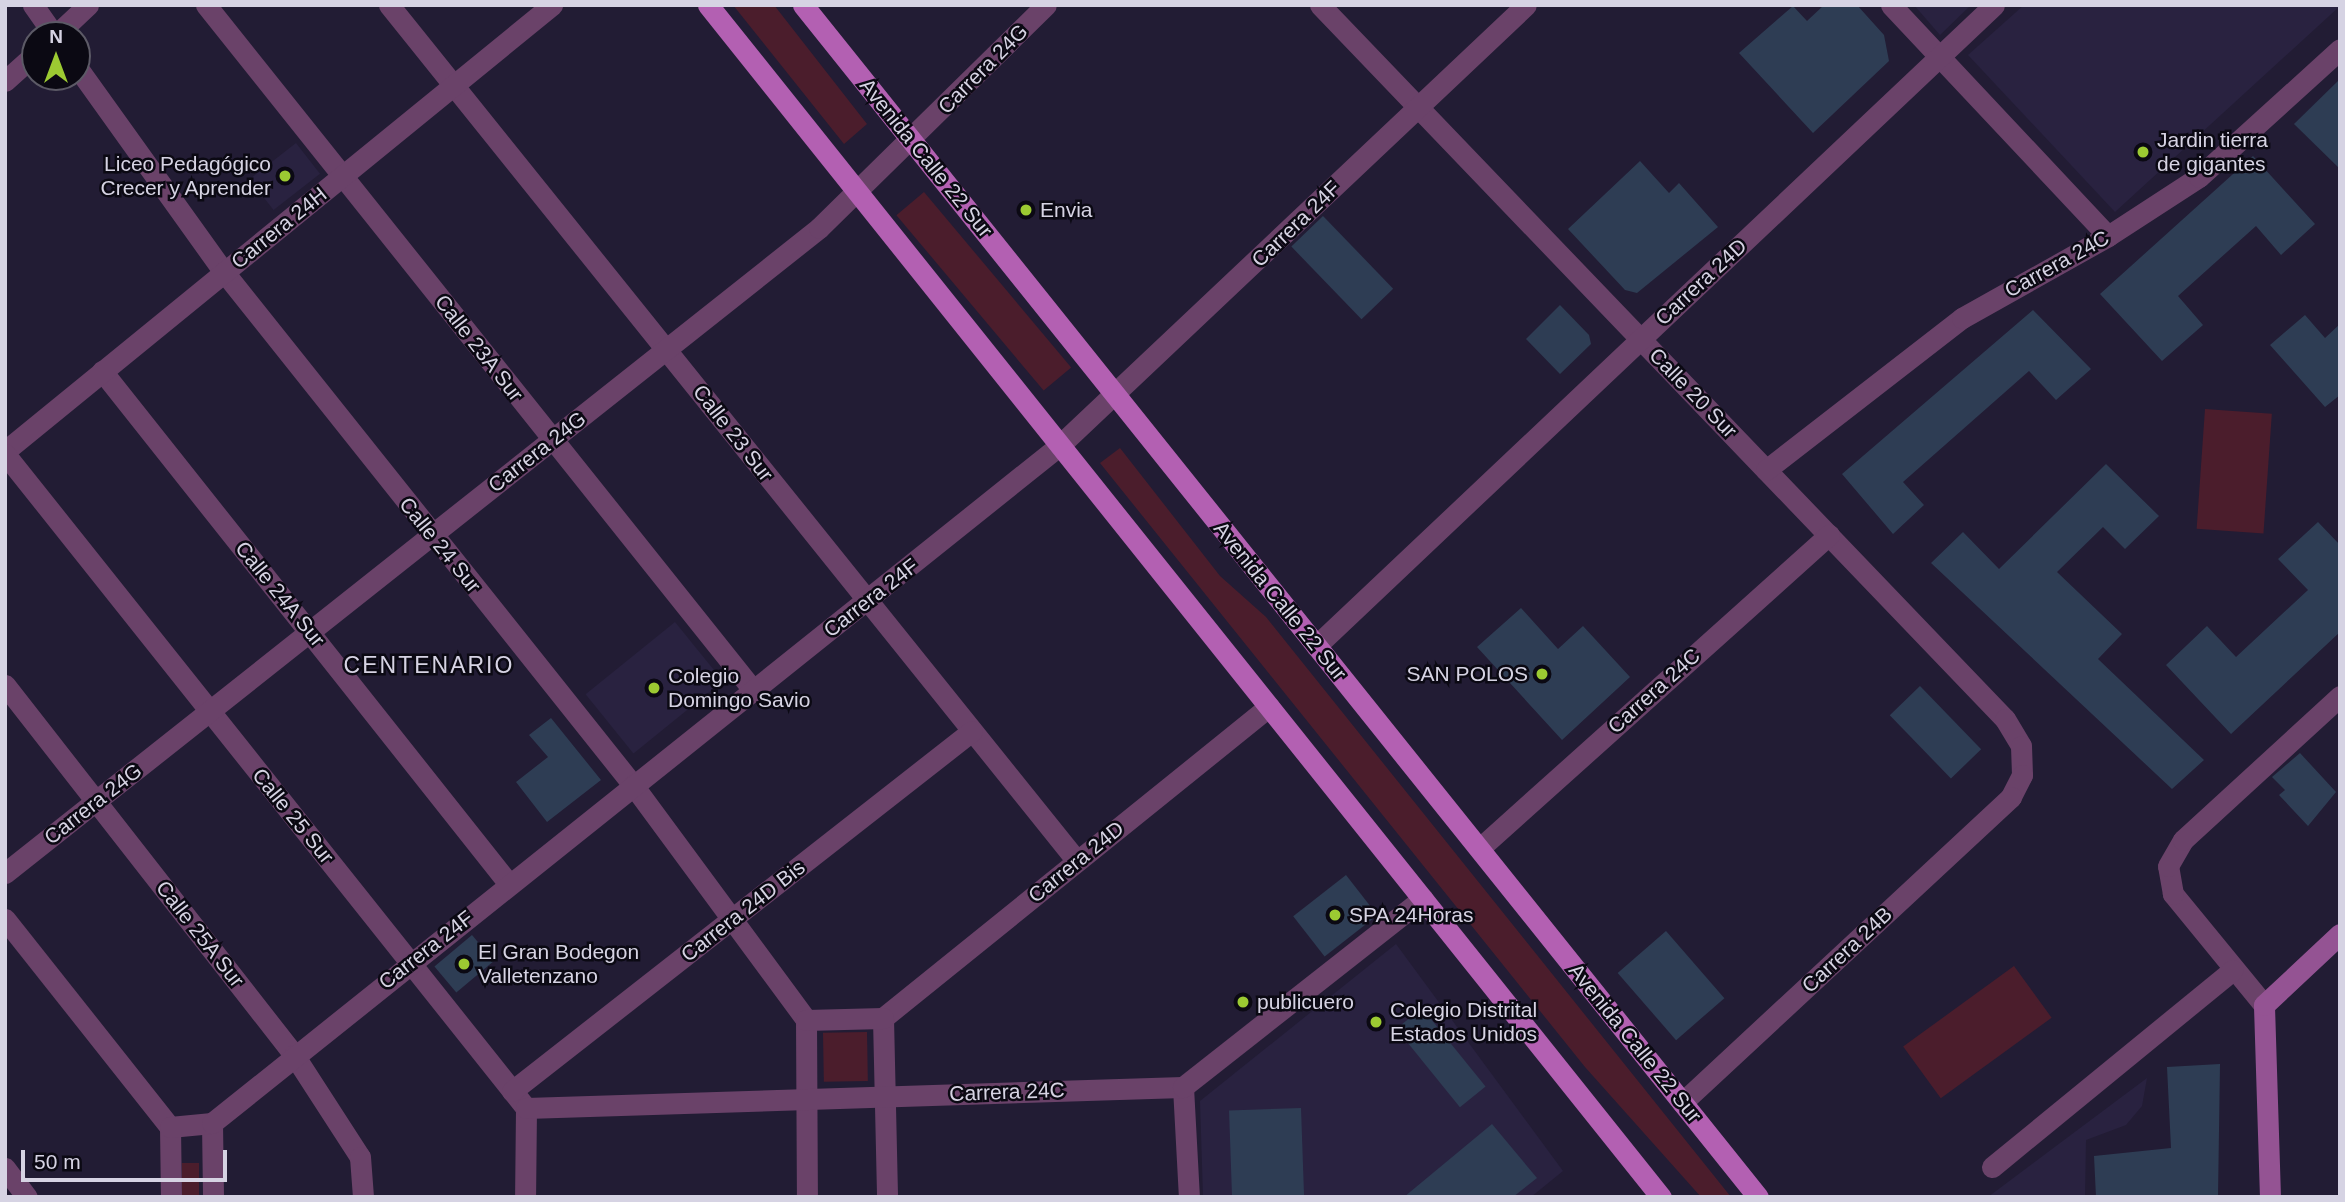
<!DOCTYPE html>
<html>
<head>
<meta charset="utf-8">
<style>
	body { margin:0 }
	#map { position:relative; width:2345px; height:1202px; overflow:hidden; background:#221c34; font-family:Arial,sans-serif }
	div>[style] { position:absolute }
	.built>* { inset:0; background:#292240; transform-origin:0 0 }
	.green>* { inset:0; background:#4b1d2c; transform-origin:0 0 }
	.building>* { inset:0; background:#2e3d54; transform-origin:0 0 }
	.street>* { height:21px; margin:-10.5px; padding:0 10.5px; transform-origin:10.5px; border-radius:10.5px; background:#6a4269 }
	.secondary>* { height:21px; margin:-10.5px; padding:0 10.5px; transform-origin:10.5px; border-radius:10.5px; background:#945393 }
	.primary>* { height:21px; margin:-10.5px; padding:0 10.5px; transform-origin:10.5px; border-radius:10.5px; background:#b360b2 }
	.dots>* { width:19px; height:19px; translate:-50% -50%; box-sizing:border-box; border:4px solid #0b0913; border-radius:50% }
	span { translate:-50% -50%; white-space:nowrap; text-align:center; line-height:1.15; -webkit-text-stroke:5px #0b0913; paint-order:stroke }
	.street-label { font-size:21px; color:#d6d3e3 }
	.poi-label { font-size:21px; color:#d6d3e3 }
	.left { translate:0 -50%; text-align:left }
	.right { translate:-100% -50%; text-align:right }
	.neighbourhood-label { font-size:23px; color:#d6d3e3; letter-spacing:2px }
	.frame { position:absolute; inset:0; border:7px solid #d6d3e3; pointer-events:none }
	.north { position:absolute; left:21px; top:21px; width:70px; height:70px; box-sizing:border-box; background:#0b0913; border:2px solid #5c5a66; border-radius:50%; rotate:0deg; font-size:19px; font-weight:700; line-height:28px; text-align:center; color:#d6d3e3 }
	.north::after { content:''; display:block; margin:auto; width:24px; height:32px; background:#9cca32; clip-path:polygon(50% 0,100% 100%,50% 72%,0 100%) }
	.scale { position:absolute; left:21px; top:1150px; width:206px; height:32px; box-sizing:border-box; border:4px solid #d6d3e3; border-top:0; padding-left:9px; font-size:21px; line-height:24px; white-space:nowrap; color:#d6d3e3; -webkit-text-stroke:5px #0b0913; paint-order:stroke }
</style>
</head>
<body>
<div id="map">
	<div class="built">
		<div style="clip-path:polygon(1914px 5px,1971px 5px,1940px 35px)"></div>
		<div style="clip-path:polygon(2024px 5px,2340px 5px,2340px 6px,2115px 212px,1968px 55px)"></div>
		<div style="left:296px;top:143px;width:39px;height:59px;rotate:52deg"></div>
		<div style="left:675px;top:622px;width:76px;height:115px;rotate:51deg"></div>
		<div style="clip-path:polygon(1396px 944px,1563px 1171px,1531px 1197px,1203px 1197px,1200px 1101px)"></div>
		<div style="clip-path:polygon(2147px 1078px,2142px 1106px,2126px 1125px,2086px 1140px,2085px 1197px,1988px 1197px)"></div>
	</div>
	<div class="green">
		<div style="clip-path:polygon(733px 5px,774px 5px,867px 124px,844px 144px)"></div>
		<div style="left:924px;top:192px;width:229px;height:36px;rotate:50deg"></div>
		<div style="left:2205px;top:409px;width:67px;height:120px;rotate:4deg"></div>
		<div style="clip-path:polygon(1120px 448px,1220px 576px,1266px 617px,1731px 1197px,1701px 1197px,1585px 1067px,1100px 463px)"></div>
		<div style="left:2014px;top:966px;width:64px;height:137px;rotate:54deg"></div>
		<div style="left:867px;top:1032px;width:49px;height:44px;rotate:89deg"></div>
		<div style="left:182px;top:1163px;width:17px;height:34px"></div>
	</div>
	<div class="building">
		<div style="clip-path:polygon(1824px 5px,1857px 5px,1884px 35px,1889px 61px,1813px 133px,1739px 53px,1793px 6px,1807px 21px)"></div>
		<div style="clip-path:polygon(2340px 79px,2340px 169px,2294px 124px)"></div>
		<div style="clip-path:polygon(2253px 156px,2315px 224px,2281px 255px,2256px 226px,2178px 296px,2203px 325px,2162px 361px,2100px 294px)"></div>
		<div style="clip-path:polygon(1640px 161px,1669px 193px,1679px 183px,1718px 227px,1637px 293px,1625px 290px,1568px 229px)"></div>
		<div style="left:1323px;top:216px;width:101px;height:44px;rotate:46deg"></div>
		<div style="clip-path:polygon(1560px 305px,1589px 335px,1591px 344px,1560px 374px,1526px 339px)"></div>
		<div style="clip-path:polygon(2033px 310px,2091px 369px,2056px 400px,2029px 371px,1903px 482px,1924px 505px,1893px 534px,1842px 474px)"></div>
		<div style="clip-path:polygon(2305px 315px,2325px 338px,2340px 324px,2340px 395px,2325px 407px,2270px 345px)"></div>
		<div style="clip-path:polygon(2106px 464px,2159px 516px,2125px 549px,2103px 527px,2057px 572px,2122px 634px,2098px 659px,2204px 760px,2172px 789px,1931px 563px,1963px 532px,1999px 569px)"></div>
		<div style="clip-path:polygon(2318px 522px,2340px 545px,2340px 632px,2231px 734px,2166px 665px,2207px 626px,2236px 657px,2308px 590px,2278px 559px)"></div>
		<div style="clip-path:polygon(1521px 608px,1558px 649px,1583px 626px,1630px 677px,1562px 740px,1477px 647px)"></div>
		<div style="left:1920px;top:686px;width:88px;height:42px;rotate:46deg"></div>
		<div style="clip-path:polygon(551px 718px,601px 780px,547px 822px,516px 782px,548px 757px,529px 735px)"></div>
		<div style="clip-path:polygon(2300px 753px,2336px 792px,2308px 826px,2279px 795px,2285px 790px,2272px 777px)"></div>
		<div style="left:1346px;top:875px;width:51px;height:67px;rotate:52deg"></div>
		<div style="left:1666px;top:931px;width:89px;height:64px;rotate:49deg"></div>
		<div style="left:472px;top:935px;width:34px;height:49px;rotate:50deg"></div>
		<div style="left:1422px;top:1008px;width:101px;height:33px;rotate:51deg"></div>
		<div style="clip-path:polygon(2220px 1064px,2218px 1197px,2096px 1197px,2094px 1156px,2171px 1148px,2167px 1067px)"></div>
		<div style="left:1301px;top:1108px;width:89px;height:72px;rotate:88deg"></div>
		<div style="clip-path:polygon(1492px 1124px,1537px 1178px,1513px 1197px,1404px 1197px)"></div>
	</div>
	<div class="street">
		<div style="left:33px;top:5px;width:37px;rotate:55deg"></div>
		<div style="left:206px;top:5px;width:877px;rotate:51.39deg"></div>
		<div style="left:389px;top:5px;width:1098px;rotate:51.21deg"></div>
		<div style="left:1320px;top:5px;width:989px;rotate:46.19deg"></div>
		<div style="left:2005px;top:719px;width:31px;rotate:59deg"></div>
		<div style="left:2021px;top:746px;width:29px;rotate:88deg"></div>
		<div style="left:2022px;top:775px;width:25px;rotate:117deg"></div>
		<div style="left:2011px;top:797px;width:449px;rotate:137.1deg"></div>
		<div style="left:1891px;top:5px;width:317px;rotate:46.8deg"></div>
		<div style="left:56px;top:35px;width:44px;rotate:-43.2deg"></div>
		<div style="left:77px;top:67px;width:252px;rotate:54.4deg"></div>
		<div style="left:224px;top:272px;width:656px;rotate:51.44deg"></div>
		<div style="left:633px;top:785px;width:292px;rotate:53.6deg"></div>
		<div style="left:806px;top:1020px;width:177px;rotate:89.7deg"></div>
		<div style="left:5px;top:81px;width:40px;rotate:-42deg"></div>
		<div style="left:102px;top:371px;width:655px;rotate:51.57deg"></div>
		<div style="left:5px;top:451px;width:706px;rotate:-39.19deg"></div>
		<div style="left:5px;top:454px;width:836px;rotate:51.46deg"></div>
		<div style="left:526px;top:1108px;width:89px;rotate:90.6deg"></div>
		<div style="left:1766px;top:470px;width:248px;rotate:-37.8deg"></div>
		<div style="left:1962px;top:318px;width:167px;rotate:-29.3deg"></div>
		<div style="left:2108px;top:236px;width:108px;rotate:-33deg"></div>
		<div style="left:2199px;top:177px;width:190px;rotate:-42.2deg"></div>
		<div style="left:1316px;top:646px;width:933px;rotate:-43.39deg"></div>
		<div style="left:5px;top:685px;width:469px;rotate:52deg"></div>
		<div style="left:294px;top:1055px;width:121px;rotate:57.1deg"></div>
		<div style="left:360px;top:1157px;width:40px;rotate:85.7deg"></div>
		<div style="left:1480px;top:848px;width:469px;rotate:-41.9deg"></div>
		<div style="left:5px;top:873px;width:1039px;rotate:-38.39deg"></div>
		<div style="left:819px;top:228px;width:318px;rotate:-44.5deg"></div>
		<div style="left:5px;top:919px;width:265px;rotate:51.6deg"></div>
		<div style="left:170px;top:1127px;width:70px;rotate:89.2deg"></div>
		<div style="left:2264px;top:1005px;width:144px;rotate:-129.3deg"></div>
		<div style="left:2173px;top:894px;width:28px;rotate:-100deg"></div>
		<div style="left:2168px;top:866px;width:30px;rotate:-60deg"></div>
		<div style="left:2183px;top:840px;width:213px;rotate:-42.5deg"></div>
		<div style="left:883px;top:1018px;width:496px;rotate:-38.9deg"></div>
		<div style="left:883px;top:1018px;width:179px;rotate:88.7deg"></div>
		<div style="left:806px;top:1020px;width:77px;rotate:-1.5deg"></div>
		<div style="left:1183px;top:1087px;width:110px;rotate:86.9deg"></div>
		<div style="left:512px;top:1091px;width:584px;rotate:-38.05deg"></div>
		<div style="left:526px;top:1108px;width:657px;rotate:-1.83deg"></div>
		<div style="left:1183px;top:1087px;width:305px;rotate:-38.2deg"></div>
		<div style="left:212px;top:1123px;width:74px;rotate:89.2deg"></div>
		<div style="left:170px;top:1127px;width:42px;rotate:-5.4deg"></div>
		<div style="left:212px;top:1123px;width:1084px;rotate:-38.64deg"></div>
		<div style="left:1059px;top:446px;width:642px;rotate:-43.36deg"></div>
		<div style="left:1992px;top:1167px;width:311px;rotate:-39.3deg"></div>
		<div style="left:5px;top:1168px;width:36px;rotate:53deg"></div>
	</div>
	<div class="secondary">
		<div style="left:2270px;top:1197px;width:192px;rotate:-91.8deg"></div>
		<div style="left:2264px;top:1005px;width:104px;rotate:-43.1deg"></div>
	</div>
	<div class="primary">
		<div style="left:708px;top:5px;width:1526px;rotate:51.36deg"></div>
		<div style="left:803px;top:5px;width:1527px;rotate:51.3deg"></div>
	</div>
	<div class="dots">
		<div style="left:2143px;top:152px;background:#9cca32"></div>
		<div style="left:285px;top:176px;background:#9cca32"></div>
		<div style="left:1026px;top:210px;background:#9cca32"></div>
		<div style="left:1542px;top:674px;background:#9cca32"></div>
		<div style="left:654px;top:688px;background:#9cca32"></div>
		<div style="left:1335px;top:915px;background:#9cca32"></div>
		<div style="left:464px;top:964px;background:#9cca32"></div>
		<div style="left:1243px;top:1002px;background:#9cca32"></div>
		<div style="left:1376px;top:1022px;background:#9cca32"></div>
	</div>
	<div class="street-label">
		<span style="left:983px;top:69px;rotate:-45deg">Carrera 24G</span>
		<span style="left:926px;top:158px;rotate:51deg">Avenida Calle 22 Sur</span>
		<span style="left:1296px;top:224px;rotate:-44deg">Carrera 24F</span>
		<span style="left:279px;top:228px;rotate:-39deg">Carrera 24H</span>
		<span style="left:2057px;top:264px;rotate:-29deg">Carrera 24C</span>
		<span style="left:1701px;top:282px;rotate:-43deg">Carrera 24D</span>
		<span style="left:479px;top:348px;rotate:52deg">Calle 23A Sur</span>
		<span style="left:1693px;top:393px;rotate:46deg">Calle 20 Sur</span>
		<span style="left:733px;top:433px;rotate:52deg">Calle 23 Sur</span>
		<span style="left:537px;top:452px;rotate:-38deg">Carrera 24G</span>
		<span style="left:440px;top:545px;rotate:51deg">Calle 24 Sur</span>
		<span style="left:280px;top:594px;rotate:51deg">Calle 24A Sur</span>
		<span style="left:871px;top:598px;rotate:-38deg">Carrera 24F</span>
		<span style="left:1280px;top:601px;rotate:51deg">Avenida Calle 22 Sur</span>
		<span style="left:1654px;top:691px;rotate:-42deg">Carrera 24C</span>
		<span style="left:93px;top:804px;rotate:-38deg">Carrera 24G</span>
		<span style="left:293px;top:816px;rotate:51deg">Calle 25 Sur</span>
		<span style="left:1076px;top:862px;rotate:-39deg">Carrera 24D</span>
		<span style="left:743px;top:911px;rotate:-38deg">Carrera 24D Bis</span>
		<span style="left:200px;top:934px;rotate:52deg">Calle 25A Sur</span>
		<span style="left:426px;top:950px;rotate:-38deg">Carrera 24F</span>
		<span style="left:1847px;top:950px;rotate:-43deg">Carrera 24B</span>
		<span style="left:1635px;top:1043px;rotate:51deg">Avenida Calle 22 Sur</span>
		<span style="left:1007px;top:1092px;rotate:-2deg">Carrera 24C</span>
	</div>
	<div class="poi-label">
		<span class="left" style="left:2157px;top:152px">Jardin tierra<br>de gigantes</span>
		<span class="right" style="left:271px;top:176px">Liceo Pedagógico<br>Crecer y Aprender</span>
		<span class="left" style="left:1040px;top:210px">Envia</span>
		<span class="right" style="left:1528px;top:674px">SAN POLOS</span>
		<span class="left" style="left:668px;top:688px">Colegio<br>Domingo Savio</span>
		<span class="left" style="left:1349px;top:915px">SPA 24Horas</span>
		<span class="left" style="left:478px;top:964px">El Gran Bodegon<br>Valletenzano</span>
		<span class="left" style="left:1257px;top:1002px">publicuero</span>
		<span class="left" style="left:1390px;top:1022px">Colegio Distrital<br>Estados Unidos</span>
	</div>
	<div class="neighbourhood-label">
		<span style="left:429px;top:665px">CENTENARIO</span>
	</div>
	<div class="frame"></div>
	<div class="north">N</div>
	<div class="scale">50 m</div>
</div>
</body>
</html>
